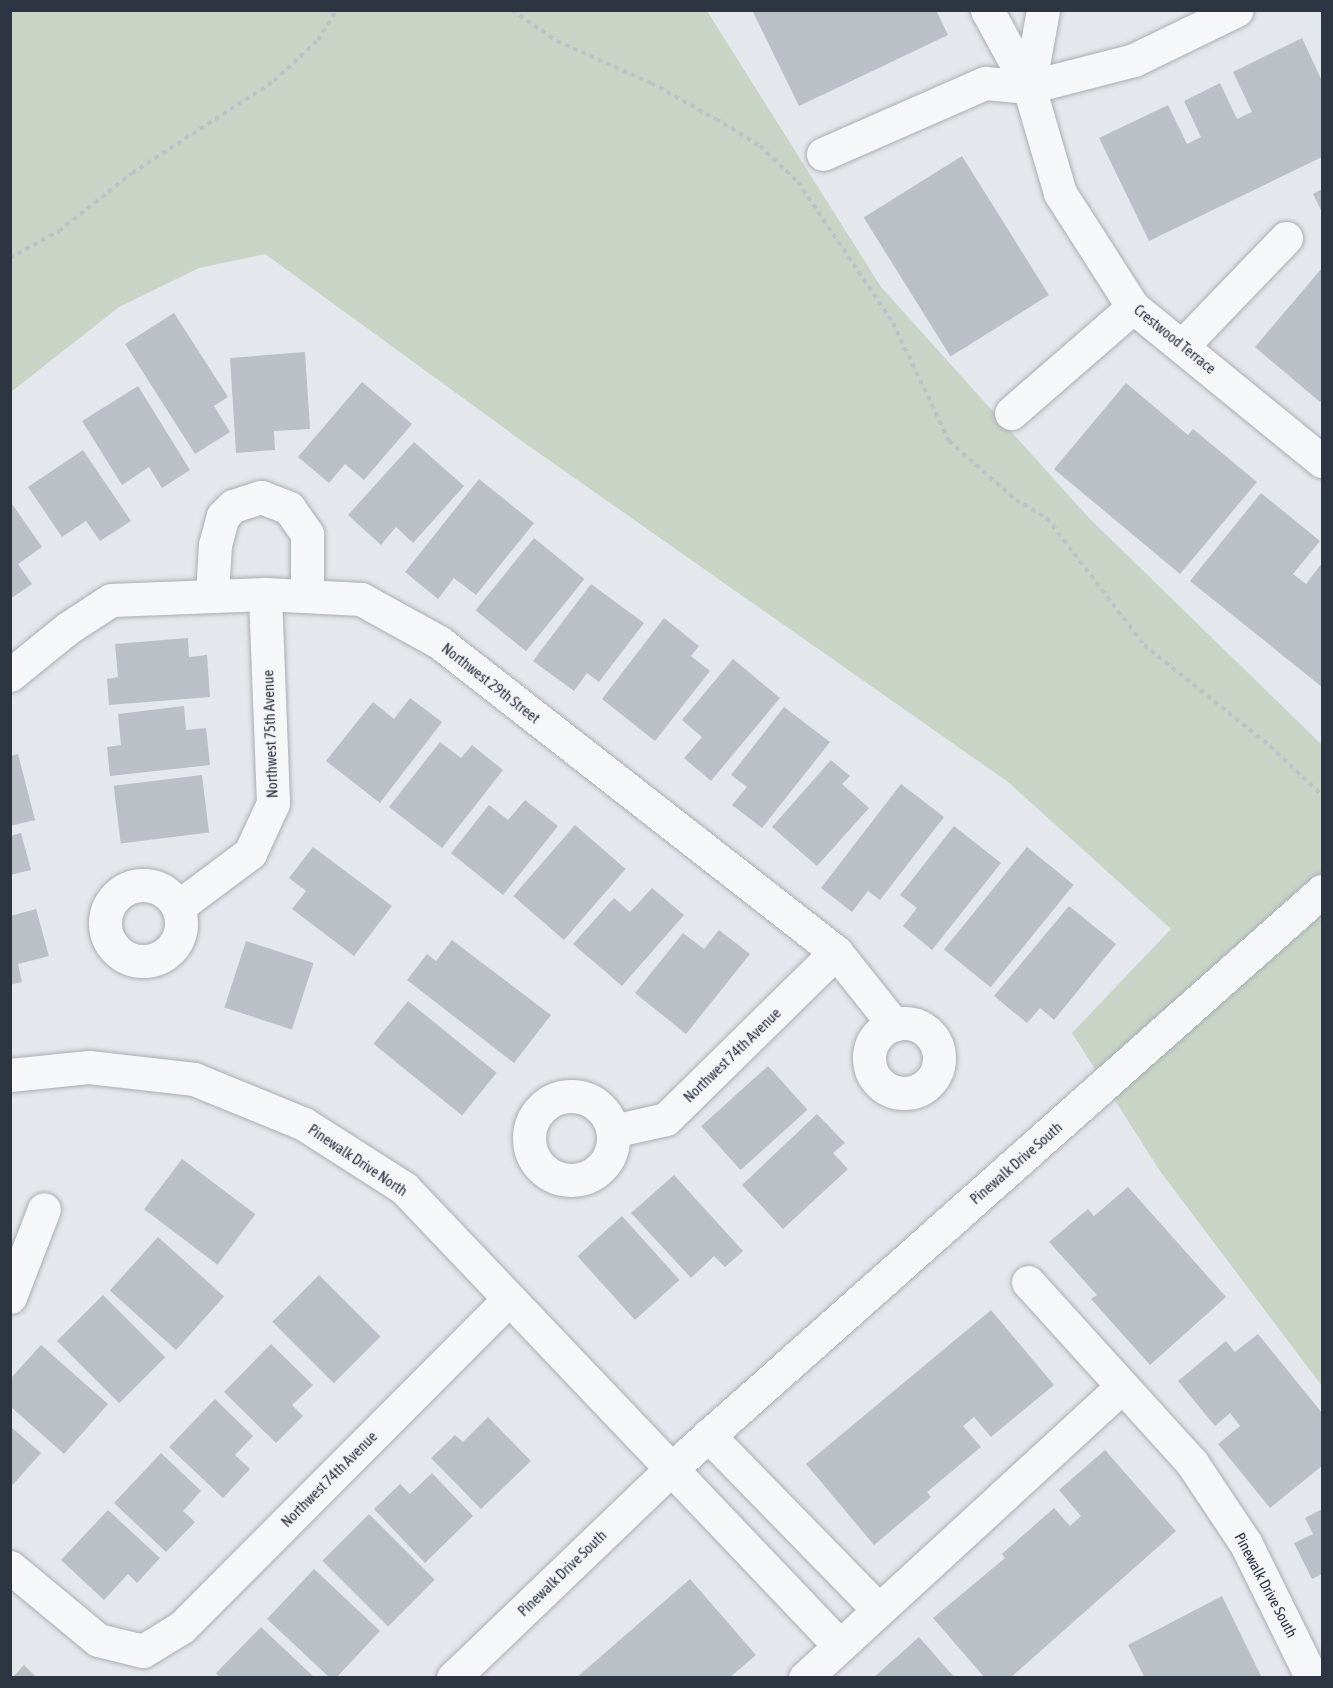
<!DOCTYPE html>
<html>
<head>
<meta charset="utf-8">
<style>
	body { margin:0 }
	#map { position:relative; width:1333px; height:1688px; overflow:hidden; background:#e4e7eb; font-family:"Asap Condensed",sans-serif }
	div>[style] { position:absolute }
	.green>* { inset:0; background:#c9d4c6 }
	.building>* { inset:0; background:#bbc0c7; transform-origin:0 0 }
	.path>* { height:4px; margin-top:-2px; transform-origin:0; background:repeating-linear-gradient(90deg,#bec1c6 0 4.5px,transparent 0 9px) }
	.roads { filter:drop-shadow(0 0 2px #a9aeb5) drop-shadow(0 0 2px #a9aeb5) }
	.minor>* { height:33px; margin:-16.5px; padding:0 16.5px; transform-origin:16.5px; border-radius:16.5px; background:#f6f7f9 }
	.minor>.ring { margin:-16.5px; padding:0; box-sizing:content-box; background:none; border:33px solid #f6f7f9; border-radius:50% }
	span { translate:-50% -50%; white-space:nowrap; text-align:center; line-height:1.15; -webkit-text-stroke:4.5px #f3f5f8; paint-order:stroke }
	.street-label { font-size:15px; color:#2d3542 }
	.frame { position:absolute; inset:0; border:12px solid #2d3542; pointer-events:none }
</style>
</head>
<body>
<div id="map">
	<div class="green">
		<div style="clip-path:polygon(11px 11px,707px 11px,881px 287px,1089px 518px,1322px 745px,1322px 1386px,1160px 1171px,1072px 1033px,1171px 929px,1008px 782px,526px 444px,265px 254px,199px 268px,119px 307px,11px 392px)"></div>
	</div>
	<div class="building">
		<div style="clip-path:polygon(752px 10px,936px 10px,948px 35px,799px 106px)"></div>
		<div style="clip-path:polygon(1302px 38px,1322px 81px,1322px 157px,1149px 241px,1099px 138px,1168px 105px,1187px 144px,1201px 137px,1184px 101px,1220px 83px,1237px 119px,1252px 112px,1233px 72px)"></div>
		<div style="left:962px;top:156px;width:164px;height:116px;rotate:58deg"></div>
		<div style="clip-path:polygon(1322px 189px,1322px 212px,1313px 194px)"></div>
		<div style="clip-path:polygon(1322px 268px,1322px 399px,1320px 402px,1255px 347px)"></div>
		<div style="clip-path:polygon(174px 313px,228px 397px,214px 406px,230px 432px,195px 454px,125px 344px)"></div>
		<div style="clip-path:polygon(305px 352px,310px 429px,274px 431px,275px 450px,236px 453px,230px 358px)"></div>
		<div style="clip-path:polygon(362px 382px,412px 424px,364px 480px,345px 464px,329px 483px,298px 457px)"></div>
		<div style="clip-path:polygon(1126px 383px,1188px 435px,1193px 429px,1257px 482px,1180px 574px,1054px 469px)"></div>
		<div style="clip-path:polygon(138px 386px,190px 470px,162px 488px,149px 467px,122px 485px,82px 421px)"></div>
		<div style="clip-path:polygon(414px 442px,464px 486px,413px 543px,396px 527px,381px 545px,348px 515px)"></div>
		<div style="clip-path:polygon(83px 450px,131px 521px,100px 541px,86px 521px,62px 537px,28px 487px)"></div>
		<div style="clip-path:polygon(479px 479px,534px 523px,476px 595px,454px 578px,438px 599px,405px 572px)"></div>
		<div style="clip-path:polygon(1261px 493px,1320px 541px,1293px 574px,1306px 584px,1322px 563px,1322px 687px,1190px 581px)"></div>
		<div style="clip-path:polygon(10px 501px,42px 547px,18px 564px,32px 584px,10px 599px)"></div>
		<div style="left:534px;top:538px;width:65px;height:93px;rotate:39deg"></div>
		<div style="clip-path:polygon(591px 584px,644px 623px,599px 682px,587px 673px,574px 691px,533px 661px)"></div>
		<div style="clip-path:polygon(664px 618px,699px 646px,691px 656px,710px 671px,655px 741px,602px 699px)"></div>
		<div style="clip-path:polygon(188px 638px,189px 657px,207px 655px,210px 697px,109px 705px,107px 679px,118px 677px,115px 644px)"></div>
		<div style="clip-path:polygon(733px 659px,780px 698px,711px 781px,684px 758px,702px 737px,682px 720px)"></div>
		<div style="clip-path:polygon(410px 698px,442px 722px,380px 803px,326px 761px,373px 702px,394px 719px)"></div>
		<div style="clip-path:polygon(184px 706px,186px 730px,206px 728px,210px 765px,110px 776px,107px 747px,121px 745px,118px 714px)"></div>
		<div style="clip-path:polygon(784px 707px,830px 742px,762px 828px,732px 805px,747px 787px,731px 775px)"></div>
		<div style="clip-path:polygon(440px 742px,461px 758px,472px 745px,503px 770px,442px 848px,389px 807px)"></div>
		<div style="clip-path:polygon(18px 754px,35px 820px,10px 826px,10px 756px)"></div>
		<div style="clip-path:polygon(831px 760px,850px 776px,842px 784px,869px 808px,817px 866px,772px 827px)"></div>
		<div style="left:202px;top:775px;width:58px;height:89px;rotate:83deg"></div>
		<div style="clip-path:polygon(901px 784px,944px 817px,880px 900px,868px 891px,852px 912px,821px 888px)"></div>
		<div style="clip-path:polygon(525px 800px,558px 826px,503px 895px,451px 853px,489px 805px,508px 820px)"></div>
		<div style="left:575px;top:825px;width:67px;height:94px;rotate:41deg"></div>
		<div style="clip-path:polygon(954px 826px,1001px 863px,932px 950px,903px 926px,917px 908px,900px 895px)"></div>
		<div style="clip-path:polygon(21px 833px,31px 870px,10px 875px,10px 836px)"></div>
		<div style="clip-path:polygon(313px 847px,392px 906px,354px 956px,292px 909px,306px 891px,289px 878px)"></div>
		<div style="left:1027px;top:847px;width:60px;height:132px;rotate:39deg"></div>
		<div style="clip-path:polygon(652px 888px,684px 915px,622px 986px,573px 944px,614px 898px,630px 912px)"></div>
		<div style="clip-path:polygon(1069px 906px,1116px 944px,1054px 1020px,1040px 1008px,1027px 1023px,994px 996px)"></div>
		<div style="clip-path:polygon(36px 909px,49px 956px,18px 964px,22px 982px,10px 985px,10px 916px)"></div>
		<div style="clip-path:polygon(719px 930px,750px 954px,686px 1034px,635px 993px,683px 933px,704px 949px)"></div>
		<div style="clip-path:polygon(452px 940px,551px 1015px,514px 1063px,407px 980px,427px 954px,436px 961px)"></div>
		<div style="left:246px;top:941px;width:71px;height:70px;rotate:18deg"></div>
		<div style="left:408px;top:1001px;width:114px;height:55px;rotate:39deg"></div>
		<div style="left:768px;top:1066px;width:59px;height:90px;rotate:48deg"></div>
		<div style="clip-path:polygon(817px 1114px,845px 1143px,833px 1153px,848px 1169px,783px 1229px,742px 1185px)"></div>
		<div style="left:182px;top:1159px;width:92px;height:63px;rotate:37deg"></div>
		<div style="clip-path:polygon(674px 1175px,743px 1251px,725px 1267px,714px 1256px,691px 1278px,631px 1213px)"></div>
		<div style="clip-path:polygon(1128px 1187px,1226px 1297px,1150px 1365px,1091px 1299px,1097px 1295px,1049px 1242px,1088px 1209px,1094px 1216px)"></div>
		<div style="left:622px;top:1216px;width:86px;height:60px;rotate:48deg"></div>
		<div style="left:158px;top:1237px;width:89px;height:72px;rotate:42deg"></div>
		<div style="left:319px;top:1275px;width:87px;height:66px;rotate:45deg"></div>
		<div style="left:103px;top:1295px;width:88px;height:65px;rotate:45deg"></div>
		<div style="clip-path:polygon(991px 1310px,1054px 1385px,991px 1437px,974px 1417px,963px 1426px,981px 1447px,927px 1492px,931px 1497px,874px 1545px,806px 1464px)"></div>
		<div style="clip-path:polygon(1258px 1334px,1322px 1413px,1322px 1466px,1270px 1508px,1218px 1444px,1240px 1426px,1230px 1413px,1215px 1426px,1178px 1381px,1226px 1341px,1235px 1352px)"></div>
		<div style="clip-path:polygon(271px 1344px,313px 1385px,292px 1405px,303px 1416px,276px 1443px,224px 1392px)"></div>
		<div style="clip-path:polygon(41px 1345px,108px 1404px,64px 1454px,10px 1406px,10px 1379px)"></div>
		<div style="clip-path:polygon(215px 1399px,253px 1436px,235px 1455px,250px 1469px,223px 1498px,169px 1447px)"></div>
		<div style="clip-path:polygon(488px 1417px,531px 1461px,481px 1509px,431px 1458px,455px 1435px,463px 1442px)"></div>
		<div style="clip-path:polygon(10px 1426px,41px 1453px,10px 1488px)"></div>
		<div style="clip-path:polygon(1105px 1450px,1176px 1531px,1010px 1678px,985px 1678px,933px 1618px,1005px 1558px,1002px 1554px,1054px 1508px,1070px 1526px,1081px 1516px,1059px 1490px)"></div>
		<div style="clip-path:polygon(161px 1453px,201px 1491px,183px 1511px,195px 1522px,166px 1552px,114px 1503px)"></div>
		<div style="clip-path:polygon(432px 1473px,473px 1516px,425px 1563px,374px 1509px,400px 1484px,410px 1494px)"></div>
		<div style="clip-path:polygon(1322px 1509px,1322px 1574px,1312px 1579px,1294px 1543px,1313px 1534px,1305px 1518px)"></div>
		<div style="clip-path:polygon(108px 1510px,160px 1558px,137px 1583px,128px 1574px,104px 1600px,61px 1560px)"></div>
		<div style="left:369px;top:1514px;width:93px;height:66px;rotate:45deg"></div>
		<div style="clip-path:polygon(314px 1569px,380px 1631px,336px 1678px,330px 1678px,267px 1619px)"></div>
		<div style="clip-path:polygon(690px 1579px,756px 1655px,729px 1678px,576px 1678px)"></div>
		<div style="clip-path:polygon(1222px 1596px,1262px 1678px,1145px 1678px,1128px 1645px)"></div>
		<div style="clip-path:polygon(261px 1627px,315px 1678px,220px 1678px,216px 1673px)"></div>
		<div style="clip-path:polygon(919px 1637px,955px 1678px,873px 1678px)"></div>
		<div style="clip-path:polygon(24px 1665px,37px 1678px,12px 1678px)"></div>
	</div>
	<div class="path">
		<div style="left:512px;top:10px;width:55px;rotate:34.6deg"></div>
		<div style="left:557px;top:41px;width:103px;rotate:24.1deg"></div>
		<div style="left:651px;top:83px;width:74px;rotate:29deg"></div>
		<div style="left:716px;top:119px;width:52px;rotate:31.5deg"></div>
		<div style="left:760px;top:146px;width:52px;rotate:43.5deg"></div>
		<div style="left:798px;top:182px;width:170px;rotate:56deg"></div>
		<div style="left:893px;top:323px;width:131px;rotate:64.6deg"></div>
		<div style="left:949px;top:441px;width:89px;rotate:41.4deg"></div>
		<div style="left:1016px;top:500px;width:36px;rotate:30deg"></div>
		<div style="left:1047px;top:518px;width:160px;rotate:52.6deg"></div>
		<div style="left:1144px;top:645px;width:161px;rotate:38.7deg"></div>
		<div style="left:1270px;top:746px;width:71px;rotate:43.3deg"></div>
		<div style="left:10px;top:258px;width:56px;rotate:-28.9deg"></div>
		<div style="left:59px;top:231px;width:93px;rotate:-38.5deg"></div>
		<div style="left:132px;top:173px;width:169px;rotate:-32.9deg"></div>
		<div style="left:274px;top:81px;width:60px;rotate:-43deg"></div>
		<div style="left:318px;top:40px;width:36px;rotate:-58deg"></div>
	</div>
	<div class="roads">
		<div class="minor">
			<div style="left:987px;top:10px;width:88px;rotate:61.4deg"></div>
			<div style="left:1029px;top:87px;width:110px;rotate:73.7deg"></div>
			<div style="left:1060px;top:193px;width:135px;rotate:57.4deg"></div>
			<div style="left:1133px;top:307px;width:244px;rotate:39.2deg"></div>
			<div style="left:1029px;top:87px;width:78px;rotate:-79.7deg"></div>
			<div style="left:823px;top:154px;width:177px;rotate:-23.7deg"></div>
			<div style="left:985px;top:83px;width:44px;rotate:5.2deg"></div>
			<div style="left:1029px;top:87px;width:108px;rotate:-14.4deg"></div>
			<div style="left:1134px;top:60px;width:114px;rotate:-25.9deg"></div>
			<div style="left:1182px;top:346px;width:150px;rotate:-46.1deg"></div>
			<div style="left:1011px;top:413px;width:162px;rotate:-41deg"></div>
			<div style="left:212px;top:595px;width:50px;rotate:-86.6deg"></div>
			<div style="left:215px;top:545px;width:30px;rotate:-75deg"></div>
			<div style="left:223px;top:516px;width:14px;rotate:-45deg"></div>
			<div style="left:233px;top:506px;width:29px;rotate:-18deg"></div>
			<div style="left:261px;top:497px;width:30px;rotate:21deg"></div>
			<div style="left:289px;top:508px;width:32px;rotate:55deg"></div>
			<div style="left:307px;top:534px;width:60px;rotate:90deg"></div>
			<div style="left:10px;top:675px;width:75px;rotate:-39deg"></div>
			<div style="left:68px;top:628px;width:51px;rotate:-33.1deg"></div>
			<div style="left:111px;top:600px;width:154px;rotate:-2.2deg"></div>
			<div style="left:265px;top:594px;width:96px;rotate:3deg"></div>
			<div style="left:361px;top:599px;width:89px;rotate:28.9deg"></div>
			<div style="left:439px;top:642px;width:504px;rotate:37.98deg"></div>
			<div style="left:836px;top:952px;width:93px;rotate:51.5deg"></div>
			<div class="ring" style="left:105px;top:885px;width:43px;height:43px"></div>
			<div style="left:179px;top:906px;width:89px;rotate:-36.7deg"></div>
			<div style="left:250px;top:853px;width:55px;rotate:-65.3deg"></div>
			<div style="left:273px;top:803px;width:209px;rotate:-92.2deg"></div>
			<div class="ring" style="left:869px;top:1023px;width:37px;height:37px"></div>
			<div style="left:10px;top:1075px;width:79px;rotate:-5.8deg"></div>
			<div style="left:89px;top:1067px;width:106px;rotate:6.5deg"></div>
			<div style="left:194px;top:1079px;width:119px;rotate:22.2deg"></div>
			<div style="left:304px;top:1124px;width:119px;rotate:32.6deg"></div>
			<div style="left:404px;top:1188px;width:631px;rotate:46.41deg"></div>
			<div class="ring" style="left:529px;top:1096px;width:51px;height:51px"></div>
			<div style="left:613px;top:1131px;width:54px;rotate:-12.8deg"></div>
			<div style="left:666px;top:1119px;width:238px;rotate:-44.5deg"></div>
			<div style="left:1028px;top:1282px;width:244px;rotate:47.8deg"></div>
			<div style="left:1192px;top:1463px;width:97px;rotate:56.3deg"></div>
			<div style="left:1246px;top:1544px;width:149px;rotate:63.8deg"></div>
			<div style="left:10px;top:1297px;width:94px;rotate:-68.9deg"></div>
			<div style="left:708px;top:1435px;width:242px;rotate:45.7deg"></div>
			<div style="left:10px;top:1567px;width:114px;rotate:39.7deg"></div>
			<div style="left:98px;top:1640px;width:46px;rotate:13.7deg"></div>
			<div style="left:143px;top:1651px;width:46px;rotate:-31.6deg"></div>
			<div style="left:182px;top:1627px;width:463px;rotate:-45.1deg"></div>
			<div style="left:453px;top:1678px;width:302px;rotate:-43.8deg"></div>
			<div style="left:671px;top:1469px;width:871px;rotate:-41.6deg"></div>
			<div style="left:805px;top:1678px;width:430px;rotate:-42.6deg"></div>
		</div>
	</div>
	<div class="street-label">
		<span style="left:1175px;top:339px;rotate:39deg">Crestwood Terrace</span>
		<span style="left:491px;top:683px;rotate:38deg">Northwest 29th Street</span>
		<span style="left:270px;top:734px;rotate:-92deg">Northwest 75th Avenue</span>
		<span style="left:732px;top:1055px;rotate:-44deg">Northwest 74th Avenue</span>
		<span style="left:358px;top:1160px;rotate:34deg">Pinewalk Drive North</span>
		<span style="left:1016px;top:1163px;rotate:-41deg">Pinewalk Drive South</span>
		<span style="left:329px;top:1479px;rotate:-45deg">Northwest 74th Avenue</span>
		<span style="left:562px;top:1573px;rotate:-44deg">Pinewalk Drive South</span>
		<span style="left:1266px;top:1585px;rotate:62deg">Pinewalk Drive South</span>
	</div>
	<div class="frame"></div>
</div>
</body>
</html>
